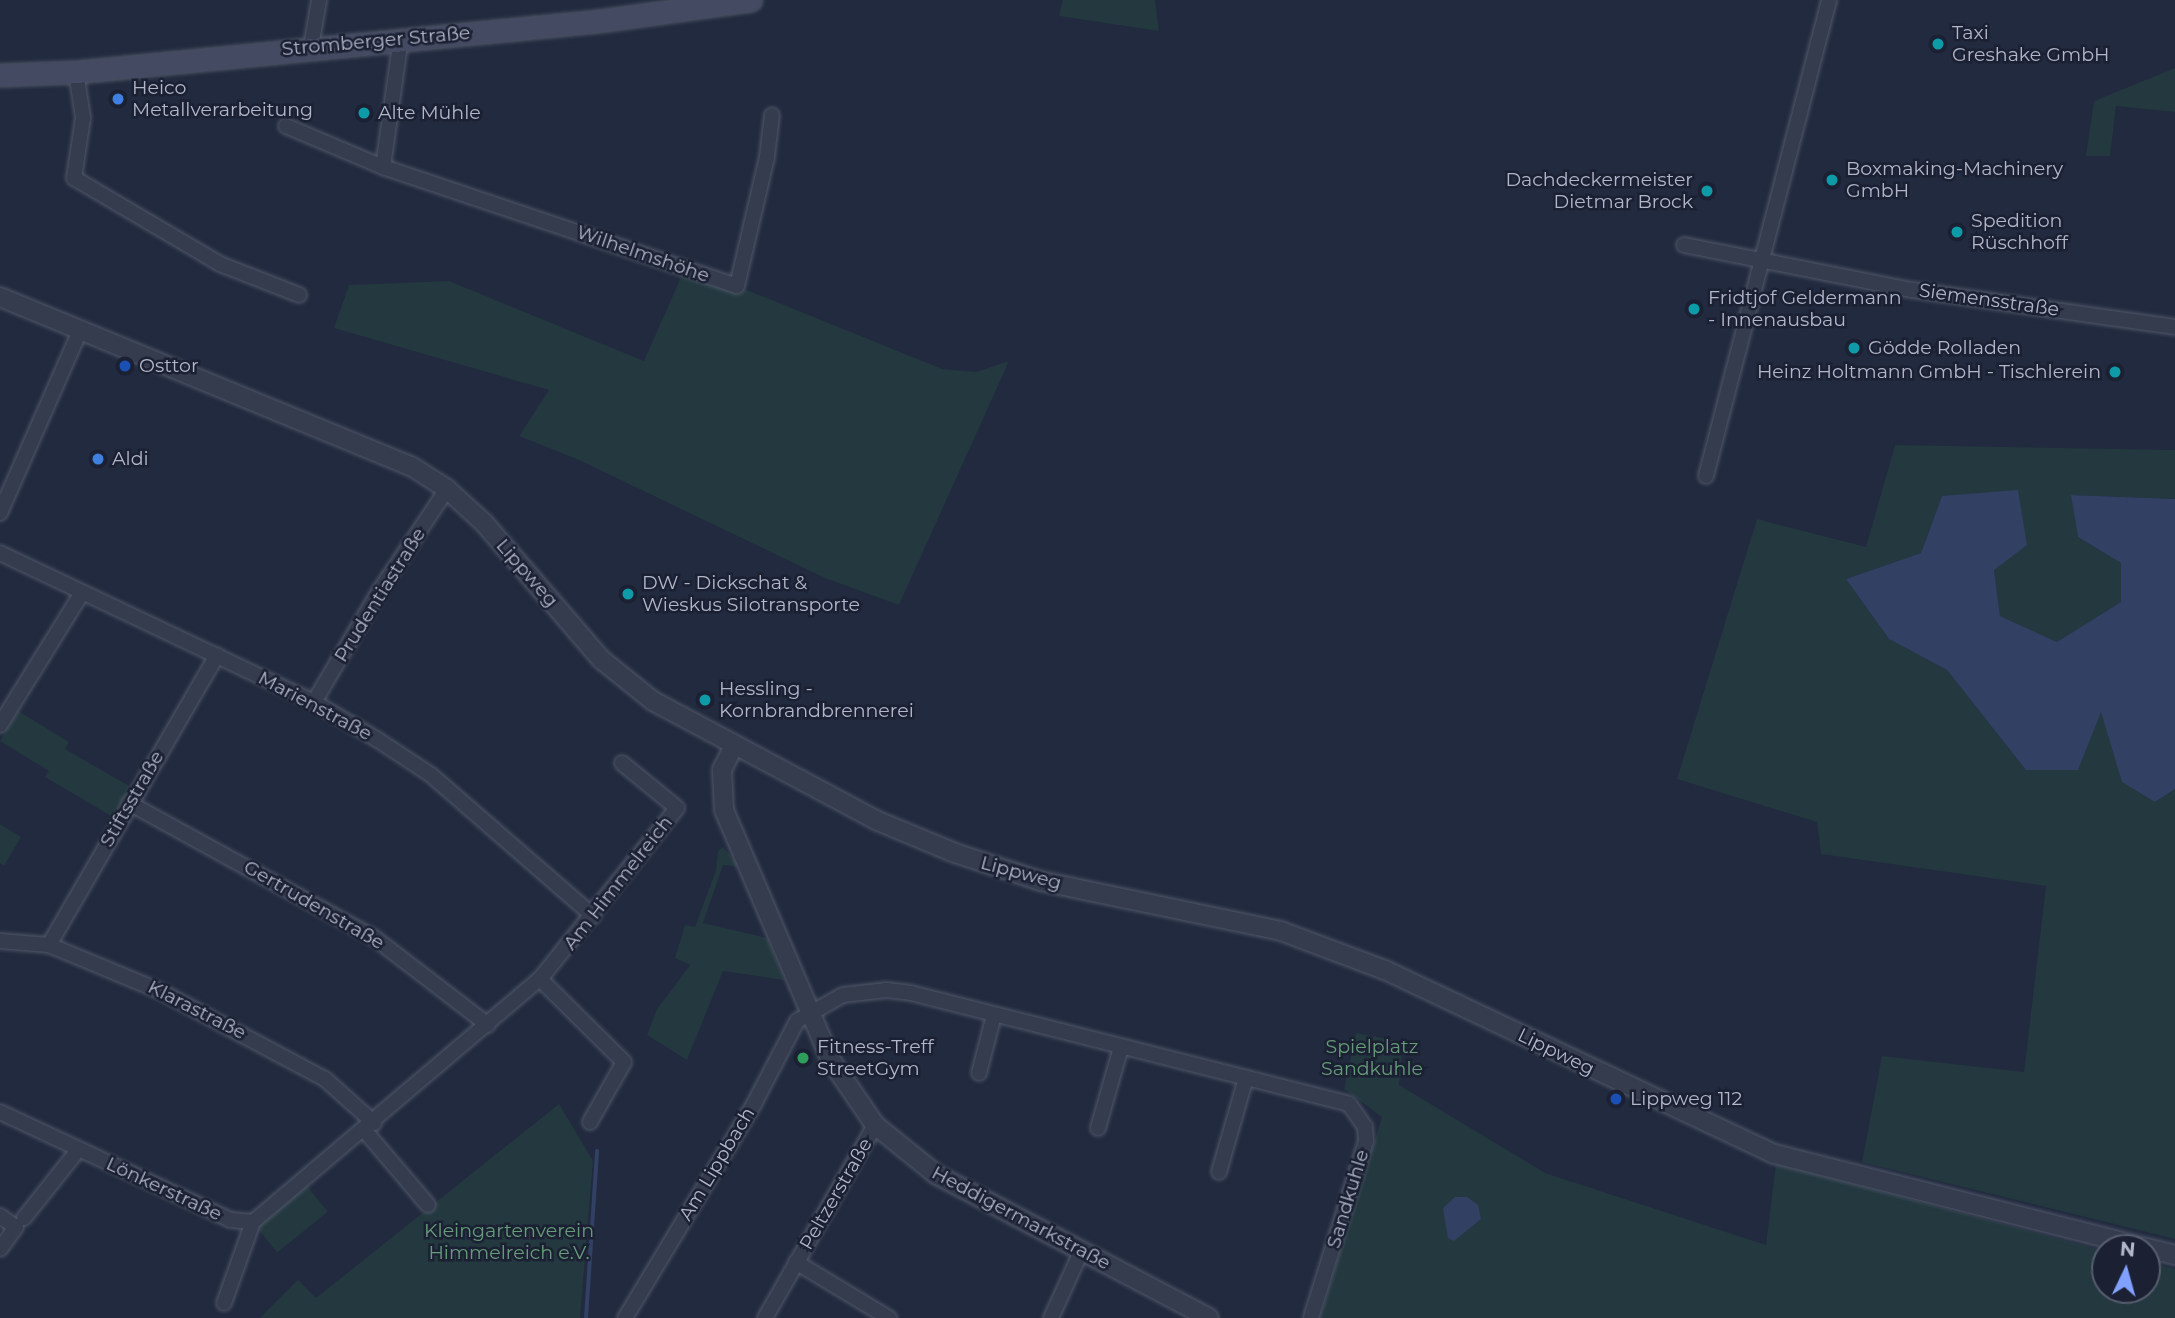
<!DOCTYPE html>
<html>
<head>
<meta charset="utf-8">
<style>
	body { margin:0 }
	#map { position:relative; width:2175px; height:1318px; overflow:hidden; background:#212a3e; font-family:Montserrat,sans-serif }
	div>[style] { position:absolute }
	.green>* { inset:0; background:#23383f; transform-origin:0 0 }
	.water>* { inset:0; background:#324064 }
	.stream>* { height:3.5px; margin:-1.75px; padding:0 1.75px; transform-origin:1.75px; border-radius:1.75px; background:#324064 }
	.roads { filter:drop-shadow(0 0 2px #505769) drop-shadow(0 0 2px #505769) }
	.minor>* { height:14px; margin:-7px; padding:0 7px; transform-origin:7px; border-radius:7px; background:#353c4e }
	.tertiary>* { height:18px; margin:-9px; padding:0 9px; transform-origin:9px; border-radius:9px; background:#353c4e }
	.secondary>* { height:21px; margin:-10.5px; padding:0 10.5px; transform-origin:10.5px; border-radius:10.5px; background:#434a61 }
	.dots>* { width:19px; height:19px; translate:-50% -50%; box-sizing:border-box; border:4px solid #1b2133; border-radius:50% }
	span { translate:-50% -50%; white-space:nowrap; text-align:center; line-height:1.15; -webkit-text-stroke:5px #1b2133; paint-order:stroke }
	.poi-label { font-size:19px; color:#b1b7c9 }
	.left { translate:0 -50%; text-align:left }
	.right { translate:-100% -50%; text-align:right }
	.street-label { font-size:19px; color:#b1b7c9 }
	.park-label { font-size:19px; color:#669c79 }
	.north { position:absolute; left:2091px; top:1234px; width:70px; height:70px; box-sizing:border-box; background:#1b2133; border:2px solid #575d6f; border-radius:50%; rotate:5deg; font-size:19px; font-weight:700; line-height:28px; text-align:center; color:#b1b7c9 }
	.north::after { content:''; display:block; margin:auto; width:24px; height:32px; background:#80a1ff; clip-path:polygon(50% 0,100% 100%,50% 72%,0 100%) }
</style>
</head>
<body>
<div id="map">
	<div class="green">
		<div style="clip-path:polygon(1063px 0,1155px 0,1159px 31px,1059px 16px)"></div>
		<div style="clip-path:polygon(2175px 68px,2175px 112px,2116px 106px,2110px 156px,2086px 156px,2094px 101px)"></div>
		<div style="clip-path:polygon(682px 275px,737px 286px,942px 369px,976px 372px,1009px 361px,899px 605px,825px 578px,579px 460px,519px 436px,549px 390px,334px 328px,349px 285px,449px 281px,644px 361px)"></div>
		<div style="clip-path:polygon(1895px 445px,2175px 450px,2175px 499px,2072px 495px,2078px 537px,2121px 563px,2121px 602px,2057px 642px,2000px 616px,1994px 570px,1942px 496px,1921px 553px,1846px 579px,1889px 639px,1947px 670px,2026px 770px,2101px 711px,2155px 802px,2175px 789px,2175px 1239px,1862px 1162px,1882px 1056px,2024px 1072px,2046px 886px,1821px 854px,1817px 822px,1677px 779px,1757px 519px,1866px 547px)"></div>
		<div style="clip-path:polygon(18px 711px,69px 742px,65px 749px,131px 787px,113px 817px,45px 777px,49px 771px,0 741px)"></div>
		<div style="clip-path:polygon(0 824px,21px 837px,4px 866px,0 863px)"></div>
		<div style="clip-path:polygon(723px 847px,740px 867px,723px 865px,703px 923px,767px 938px,784px 980px,723px 971px,687px 1060px,647px 1035px,657px 1009px,690px 965px,675px 958px,685px 925px,695px 927px,716px 870px,718px 851px)"></div>
		<div style="clip-path:polygon(1356px 1033px,1403px 1042px,1399px 1085px,1545px 1173px,1766px 1245px,1776px 1164px,2105px 1251px,2105px 1290px,2147px 1290px,2147px 1262px,2175px 1269px,2175px 1318px,1320px 1318px,1382px 1117px,1344px 1089px)"></div>
		<div style="clip-path:polygon(559px 1104px,593px 1161px,580px 1318px,260px 1318px,298px 1280px,316px 1298px)"></div>
		<div style="left:307px;top:1186px;width:33px;height:65px;rotate:51deg"></div>
	</div>
	<div class="water">
		<div style="clip-path:polygon(2018px 490px,2027px 545px,1994px 570px,2000px 616px,2057px 642px,2121px 602px,2121px 563px,2078px 537px,2071px 495px,2175px 499px,2175px 789px,2155px 802px,2122px 782px,2101px 712px,2078px 770px,2026px 770px,1947px 670px,1889px 639px,1846px 579px,1921px 553px,1942px 496px)"></div>
		<div style="clip-path:polygon(1455px 1197px,1467px 1197px,1478px 1205px,1481px 1219px,1454px 1241px,1448px 1238px,1443px 1208px)"></div>
	</div>
	<div class="stream">
		<div style="left:586px;top:1318px;width:167px;rotate:-86.2deg"></div>
	</div>
	<div class="roads">
		<div class="minor">
			<div style="left:311px;top:47px;width:48px;rotate:-80.3deg"></div>
			<div style="left:76px;top:72px;width:47px;rotate:81.3deg"></div>
			<div style="left:83px;top:118px;width:61px;rotate:98.5deg"></div>
			<div style="left:74px;top:178px;width:169px;rotate:30.5deg"></div>
			<div style="left:220px;top:264px;width:85px;rotate:21.4deg"></div>
			<div style="left:286px;top:126px;width:105px;rotate:22.9deg"></div>
			<div style="left:383px;top:167px;width:373px;rotate:18.6deg"></div>
			<div style="left:737px;top:286px;width:132px;rotate:-76.9deg"></div>
			<div style="left:767px;top:157px;width:42px;rotate:-83.2deg"></div>
			<div style="left:383px;top:167px;width:130px;rotate:-82.1deg"></div>
			<div style="left:1684px;top:245px;width:232px;rotate:11.2deg"></div>
			<div style="left:1912px;top:290px;width:266px;rotate:8deg"></div>
			<div style="left:1706px;top:476px;width:492px;rotate:-75.5deg"></div>
			<div style="left:0;top:513px;width:199px;rotate:-66.3deg"></div>
			<div style="left:0;top:553px;width:348px;rotate:25.4deg"></div>
			<div style="left:314px;top:702px;width:74px;rotate:30.7deg"></div>
			<div style="left:378px;top:740px;width:64px;rotate:33.4deg"></div>
			<div style="left:431px;top:775px;width:215px;rotate:41deg"></div>
			<div style="left:314px;top:702px;width:130px;rotate:-59.5deg"></div>
			<div style="left:380px;top:590px;width:121px;rotate:-56.4deg"></div>
			<div style="left:0;top:725px;width:155px;rotate:-58.2deg"></div>
			<div style="left:129px;top:803px;width:282px;rotate:28.8deg"></div>
			<div style="left:376px;top:939px;width:141px;rotate:37.5deg"></div>
			<div style="left:0;top:941px;width:49px;rotate:4.7deg"></div>
			<div style="left:49px;top:945px;width:120px;rotate:22.5deg"></div>
			<div style="left:160px;top:991px;width:187px;rotate:28.1deg"></div>
			<div style="left:325px;top:1079px;width:66px;rotate:41.9deg"></div>
			<div style="left:49px;top:945px;width:335px;rotate:-59.9deg"></div>
			<div style="left:540px;top:979px;width:118px;rotate:44.7deg"></div>
			<div style="left:624px;top:1062px;width:69px;rotate:119.5deg"></div>
			<div style="left:979px;top:1073px;width:60px;rotate:-75.5deg"></div>
			<div style="left:0;top:1112px;width:255px;rotate:25.1deg"></div>
			<div style="left:231px;top:1220px;width:22px;rotate:5deg"></div>
			<div style="left:1098px;top:1128px;width:84px;rotate:-74.1deg"></div>
			<div style="left:365px;top:1131px;width:97px;rotate:49.6deg"></div>
			<div style="left:1219px;top:1172px;width:98px;rotate:-74deg"></div>
			<div style="left:0;top:1216px;width:19px;rotate:35deg"></div>
			<div style="left:16px;top:1227px;width:27px;rotate:126deg"></div>
			<div style="left:24px;top:1218px;width:87px;rotate:-51.5deg"></div>
			<div style="left:796px;top:1262px;width:109px;rotate:31.1deg"></div>
			<div style="left:224px;top:1303px;width:86px;rotate:-70.3deg"></div>
			<div style="left:253px;top:1222px;width:376px;rotate:-40.3deg"></div>
			<div style="left:540px;top:979px;width:219px;rotate:-51.3deg"></div>
			<div style="left:677px;top:808px;width:71px;rotate:-140.7deg"></div>
			<div style="left:625px;top:1318px;width:250px;rotate:-58.9deg"></div>
			<div style="left:754px;top:1104px;width:93px;rotate:-62.6deg"></div>
			<div style="left:797px;top:1021px;width:53px;rotate:-29.5deg"></div>
			<div style="left:843px;top:995px;width:44px;rotate:-6.5deg"></div>
			<div style="left:887px;top:990px;width:24px;rotate:7deg"></div>
			<div style="left:911px;top:993px;width:452px;rotate:14.2deg"></div>
			<div style="left:1349px;top:1104px;width:28px;rotate:55deg"></div>
			<div style="left:1365px;top:1127px;width:14px;rotate:86deg"></div>
			<div style="left:1366px;top:1141px;width:185px;rotate:107.3deg"></div>
			<div style="left:765px;top:1318px;width:222px;rotate:-60.3deg"></div>
			<div style="left:1051px;top:1318px;width:72px;rotate:-65.6deg"></div>
		</div>
		<div class="tertiary">
			<div style="left:0;top:297px;width:444px;rotate:22.4deg"></div>
			<div style="left:411px;top:466px;width:43px;rotate:32.6deg"></div>
			<div style="left:447px;top:489px;width:50px;rotate:42.6deg"></div>
			<div style="left:484px;top:523px;width:181px;rotate:49.3deg"></div>
			<div style="left:602px;top:660px;width:65px;rotate:38.8deg"></div>
			<div style="left:653px;top:701px;width:255px;rotate:28.1deg"></div>
			<div style="left:878px;top:821px;width:83px;rotate:22.6deg"></div>
			<div style="left:955px;top:853px;width:89px;rotate:18.2deg"></div>
			<div style="left:1040px;top:881px;width:246px;rotate:11.7deg"></div>
			<div style="left:1281px;top:931px;width:111px;rotate:20.6deg"></div>
			<div style="left:1385px;top:970px;width:431px;rotate:25.3deg"></div>
			<div style="left:1775px;top:1154px;width:383px;rotate:14.2deg"></div>
			<div style="left:734px;top:746px;width:27px;rotate:117deg"></div>
			<div style="left:722px;top:770px;width:40px;rotate:87.1deg"></div>
			<div style="left:724px;top:810px;width:271px;rotate:66.9deg"></div>
			<div style="left:830px;top:1059px;width:80px;rotate:55.7deg"></div>
			<div style="left:875px;top:1125px;width:80px;rotate:38.9deg"></div>
			<div style="left:937px;top:1175px;width:307px;rotate:27.7deg"></div>
			<div style="left:2147px;top:1248px;width:29px;rotate:14deg"></div>
		</div>
		<div class="secondary">
			<div style="left:0;top:75px;width:76px;rotate:-2.3deg"></div>
			<div style="left:76px;top:72px;width:525px;rotate:-5.57deg"></div>
			<div style="left:599px;top:21px;width:153px;rotate:-7.9deg"></div>
		</div>
	</div>
	<div class="dots">
		<div style="left:1938px;top:44px;background:#0f9aa8"></div>
		<div style="left:118px;top:99px;background:#3f7fe0"></div>
		<div style="left:364px;top:113px;background:#0f9aa8"></div>
		<div style="left:1832px;top:180px;background:#0f9aa8"></div>
		<div style="left:1707px;top:191px;background:#0f9aa8"></div>
		<div style="left:1957px;top:232px;background:#0f9aa8"></div>
		<div style="left:1694px;top:309px;background:#0f9aa8"></div>
		<div style="left:1854px;top:348px;background:#0f9aa8"></div>
		<div style="left:125px;top:366px;background:#1a4fb4"></div>
		<div style="left:2115px;top:372px;background:#0f9aa8"></div>
		<div style="left:98px;top:459px;background:#3f7fe0"></div>
		<div style="left:628px;top:594px;background:#0f9aa8"></div>
		<div style="left:705px;top:700px;background:#0f9aa8"></div>
		<div style="left:803px;top:1058px;background:#2e9e5b"></div>
		<div style="left:1616px;top:1099px;background:#1a4fb4"></div>
	</div>
	<div class="poi-label">
		<span class="left" style="left:1952px;top:44px">Taxi<br>Greshake GmbH</span>
		<span class="left" style="left:132px;top:99px">Heico<br>Metallverarbeitung</span>
		<span class="left" style="left:378px;top:113px">Alte Mühle</span>
		<span class="left" style="left:1846px;top:180px">Boxmaking-Machinery<br>GmbH</span>
		<span class="right" style="left:1693px;top:191px">Dachdeckermeister<br>Dietmar Brock</span>
		<span class="left" style="left:1971px;top:232px">Spedition<br>Rüschhoff</span>
		<span class="left" style="left:1708px;top:309px">Fridtjof Geldermann<br>- Innenausbau</span>
		<span class="left" style="left:1868px;top:348px">Gödde Rolladen</span>
		<span class="left" style="left:139px;top:366px">Osttor</span>
		<span class="right" style="left:2101px;top:372px">Heinz Holtmann GmbH - Tischlerein</span>
		<span class="left" style="left:112px;top:459px">Aldi</span>
		<span class="left" style="left:642px;top:594px">DW - Dickschat &amp;<br>Wieskus Silotransporte</span>
		<span class="left" style="left:719px;top:700px">Hessling -<br>Kornbrandbrennerei</span>
		<span class="left" style="left:817px;top:1058px">Fitness-Treff<br>StreetGym</span>
		<span class="left" style="left:1630px;top:1099px">Lippweg 112</span>
	</div>
	<div class="street-label">
		<span style="left:376px;top:41px;rotate:-5deg">Stromberger Straße</span>
		<span style="left:643px;top:254px;rotate:19deg">Wilhelmshöhe</span>
		<span style="left:1989px;top:300px;rotate:8deg">Siemensstraße</span>
		<span style="left:527px;top:573px;rotate:49deg">Lippweg</span>
		<span style="left:380px;top:595px;rotate:-58deg">Prudentiastraße</span>
		<span style="left:315px;top:706px;rotate:28deg">Marienstraße</span>
		<span style="left:132px;top:799px;rotate:-60deg">Stiftsstraße</span>
		<span style="left:1021px;top:873px;rotate:15deg">Lippweg</span>
		<span style="left:618px;top:883px;rotate:-52deg">Am Himmelreich</span>
		<span style="left:314px;top:905px;rotate:30deg">Gertrudenstraße</span>
		<span style="left:197px;top:1010px;rotate:27deg">Klarastraße</span>
		<span style="left:1556px;top:1052px;rotate:26deg">Lippweg</span>
		<span style="left:717px;top:1164px;rotate:-59deg">Am Lippbach</span>
		<span style="left:164px;top:1189px;rotate:25deg">Lönkerstraße</span>
		<span style="left:836px;top:1194px;rotate:-60deg">Peltzerstraße</span>
		<span style="left:1348px;top:1199px;rotate:-73deg">Sandkuhle</span>
		<span style="left:1021px;top:1218px;rotate:28deg">Heddigermarkstraße</span>
	</div>
	<div class="park-label">
		<span style="left:1372px;top:1058px">Spielplatz<br>Sandkuhle</span>
		<span style="left:509px;top:1242px">Kleingartenverein<br>Himmelreich e.V.</span>
	</div>
	<div class="north">N</div>
</div>
</body>
</html>
